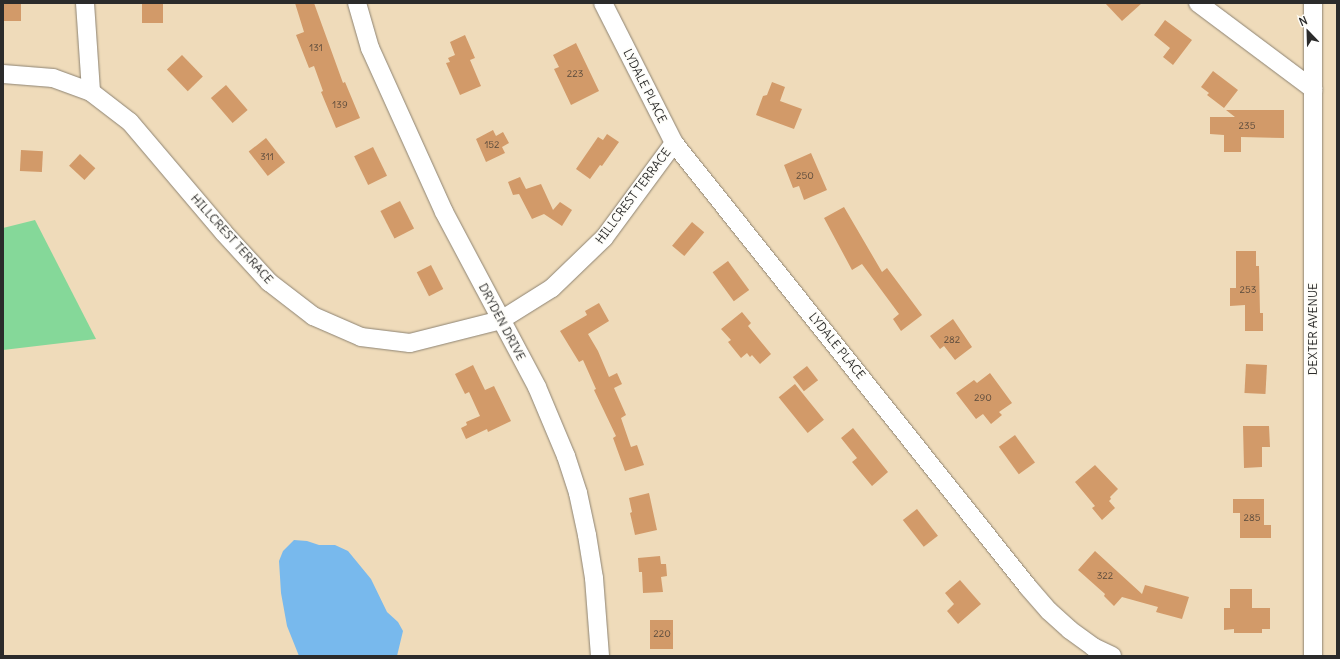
<!DOCTYPE html>
<html>
<head>
<meta charset="utf-8">
<style>
	body { margin:0 }
	#map { position:relative; width:1340px; height:659px; overflow:hidden; background:#efdbba; font-family:Delius,sans-serif }
	div>[style] { position:absolute }
	.green>* { inset:0; background:#85d899 }
	.water>* { inset:0; background:#78b9ed }
	.building>* { inset:0; background:#d29a69; transform-origin:0 0 }
	.roads { filter:drop-shadow(0 0 1px #8d8372) drop-shadow(0 0 1px #8d8372) }
	.street>* { height:18px; margin:-9px; padding:0 9px; transform-origin:9px; border-radius:9px; background:#fff }
	span { translate:-50% -50%; white-space:nowrap; text-align:center; line-height:1.15; -webkit-text-stroke:3px #fdfcf7; paint-order:stroke }
	.number-label { font-size:10px; color:#55473a }
	.number-label span { -webkit-text-stroke-width:0 }
	.street-label { font-size:12px; color:#2b2b2b }
	.frame { position:absolute; inset:0; border:4px solid #2b2b2b; pointer-events:none }
	.north { position:absolute; left:1288px; top:12px; width:40px; height:40px; -webkit-text-stroke:3px #fdfcf7; paint-order:stroke; rotate:337deg; font-size:11px; font-weight:700; line-height:16px; text-align:center; color:#2b2b2b }
	.north::after { content:''; display:block; margin:auto; width:14px; height:18px; background:#2b2b2b; clip-path:polygon(50% 0,100% 100%,50% 72%,0 100%) }
</style>
</head>
<body>
<div id="map">
	<div class="green">
		<div style="clip-path:polygon(35px 220px,96px 339px,3px 350px,3px 228px)"></div>
	</div>
	<div class="water">
		<div style="clip-path:polygon(294px 540px,307px 541px,319px 545px,335px 545px,348px 551px,371px 579px,387px 612px,398px 622px,403px 631px,397px 656px,299px 656px,287px 626px,281px 593px,279px 561px,283px 551px)"></div>
	</div>
	<div class="building">
		<div style="left:3px;top:3px;width:18px;height:18px"></div>
		<div style="left:142px;top:3px;width:21px;height:20px"></div>
		<div style="clip-path:polygon(295px 3px,314px 3px,343px 83px,345px 82px,360px 118px,336px 128px,321px 92px,323px 91px,314px 66px,309px 68px,296px 35px,304px 32px)"></div>
		<div style="clip-path:polygon(1105px 3px,1142px 3px,1122px 21px)"></div>
		<div style="clip-path:polygon(1165px 20px,1192px 40px,1173px 65px,1163px 57px,1170px 48px,1154px 35px)"></div>
		<div style="clip-path:polygon(465px 35px,475px 58px,470px 60px,481px 86px,460px 95px,446px 63px,450px 62px,448px 58px,455px 55px,450px 42px)"></div>
		<div style="clip-path:polygon(576px 43px,599px 91px,571px 105px,554px 69px,559px 67px,553px 55px)"></div>
		<div style="left:182px;top:55px;width:30px;height:21px;rotate:46deg"></div>
		<div style="clip-path:polygon(1213px 71px,1238px 90px,1224px 108px,1207px 95px,1209px 93px,1201px 87px)"></div>
		<div style="clip-path:polygon(772px 82px,785px 87px,780px 101px,802px 109px,794px 129px,756px 115px,763px 96px,767px 95px)"></div>
		<div style="left:226px;top:85px;width:33px;height:20px;rotate:49deg"></div>
		<div style="clip-path:polygon(1226px 110px,1284px 110px,1284px 138px,1241px 137px,1241px 152px,1224px 152px,1224px 135px,1210px 134px,1210px 117px,1235px 117px)"></div>
		<div style="clip-path:polygon(493px 130px,496px 136px,503px 132px,509px 143px,502px 147px,505px 153px,486px 162px,476px 139px)"></div>
		<div style="clip-path:polygon(607px 134px,619px 142px,602px 166px,600px 165px,590px 179px,576px 169px,598px 137px,603px 140px)"></div>
		<div style="left:266px;top:138px;width:31px;height:22px;rotate:52deg"></div>
		<div style="left:373px;top:147px;width:32px;height:21px;rotate:64deg"></div>
		<div style="left:21px;top:150px;width:22px;height:21px;rotate:3deg"></div>
		<div style="clip-path:polygon(811px 153px,827px 190px,804px 200px,799px 186px,793px 188px,784px 165px)"></div>
		<div style="left:80px;top:154px;width:21px;height:16px;rotate:43deg"></div>
		<div style="clip-path:polygon(520px 177px,526px 189px,541px 184px,553px 210px,560px 202px,572px 210px,562px 226px,544px 214px,532px 219px,519px 194px,513px 195px,508px 182px)"></div>
		<div style="left:400px;top:201px;width:31px;height:22px;rotate:63deg"></div>
		<div style="clip-path:polygon(844px 207px,882px 272px,887px 268px,922px 315px,901px 331px,893px 319px,899px 314px,862px 264px,852px 270px,824px 218px)"></div>
		<div style="left:692px;top:222px;width:16px;height:31px;rotate:40deg"></div>
		<div style="clip-path:polygon(1236px 251px,1256px 251px,1256px 266px,1259px 266px,1260px 313px,1263px 313px,1263px 331px,1245px 331px,1245px 305px,1230px 306px,1230px 288px,1236px 288px)"></div>
		<div style="left:728px;top:261px;width:36px;height:19px;rotate:54deg"></div>
		<div style="left:431px;top:265px;width:27px;height:16px;rotate:63deg"></div>
		<div style="clip-path:polygon(599px 303px,609px 321px,588px 334px,598px 351px,609px 377px,617px 373px,622px 384px,614px 388px,626px 415px,621px 418px,631px 447px,637px 445px,644px 465px,625px 471px,613px 438px,616px 436px,594px 390px,596px 389px,583px 360px,579px 362px,560px 331px,587px 315px,585px 311px)"></div>
		<div style="clip-path:polygon(742px 312px,751px 323px,748px 326px,771px 354px,760px 364px,752px 355px,750px 357px,747px 353px,741px 358px,728px 342px,731px 340px,721px 329px)"></div>
		<div style="clip-path:polygon(953px 319px,972px 347px,955px 360px,944px 346px,940px 349px,930px 336px)"></div>
		<div style="left:1246px;top:364px;width:21px;height:29px;rotate:3deg"></div>
		<div style="clip-path:polygon(473px 365px,485px 390px,494px 386px,511px 421px,488px 432px,487px 429px,466px 439px,461px 428px,467px 425px,466px 422px,480px 416px,469px 392px,465px 394px,455px 374px)"></div>
		<div style="left:807px;top:366px;width:18px;height:18px;rotate:52deg"></div>
		<div style="clip-path:polygon(990px 373px,1012px 403px,999px 412px,1002px 415px,991px 424px,983px 414px,976px 419px,956px 393px,974px 380px,977px 383px)"></div>
		<div style="left:795px;top:384px;width:46px;height:21px;rotate:51deg"></div>
		<div style="clip-path:polygon(1243px 426px,1269px 426px,1270px 447px,1262px 447px,1262px 467px,1244px 468px)"></div>
		<div style="clip-path:polygon(853px 428px,888px 472px,872px 486px,852px 462px,857px 458px,841px 438px)"></div>
		<div style="left:1015px;top:435px;width:34px;height:20px;rotate:54deg"></div>
		<div style="clip-path:polygon(1095px 465px,1118px 489px,1110px 497px,1111px 499px,1109px 501px,1115px 508px,1102px 520px,1092px 508px,1095px 506px,1075px 482px)"></div>
		<div style="clip-path:polygon(649px 493px,657px 530px,635px 535px,630px 513px,632px 512px,629px 498px)"></div>
		<div style="clip-path:polygon(1233px 499px,1264px 499px,1264px 525px,1271px 525px,1271px 538px,1240px 538px,1240px 513px,1233px 513px)"></div>
		<div style="left:917px;top:509px;width:34px;height:18px;rotate:52deg"></div>
		<div style="clip-path:polygon(1095px 551px,1142px 594px,1145px 585px,1189px 597px,1182px 619px,1156px 612px,1158px 607px,1122px 597px,1114px 606px,1104px 596px,1105px 594px,1078px 570px)"></div>
		<div style="clip-path:polygon(660px 556px,661px 564px,666px 564px,667px 576px,661px 577px,663px 592px,643px 593px,642px 572px,639px 572px,638px 558px)"></div>
		<div style="clip-path:polygon(960px 580px,981px 604px,958px 624px,947px 611px,954px 604px,945px 593px)"></div>
		<div style="clip-path:polygon(1230px 589px,1252px 589px,1252px 608px,1270px 608px,1270px 629px,1262px 629px,1262px 633px,1234px 633px,1234px 629px,1224px 630px,1224px 608px,1230px 608px)"></div>
		<div style="left:650px;top:620px;width:23px;height:29px"></div>
	</div>
	<div class="roads">
		<div class="street">
			<div style="left:85px;top:3px;width:89px;rotate:86.1deg"></div>
			<div style="left:357px;top:3px;width:47px;rotate:73.9deg"></div>
			<div style="left:370px;top:48px;width:180px;rotate:65.7deg"></div>
			<div style="left:444px;top:212px;width:198px;rotate:62deg"></div>
			<div style="left:537px;top:387px;width:75px;rotate:67.2deg"></div>
			<div style="left:566px;top:456px;width:39px;rotate:72deg"></div>
			<div style="left:578px;top:493px;width:43px;rotate:77.9deg"></div>
			<div style="left:587px;top:535px;width:44px;rotate:80.8deg"></div>
			<div style="left:594px;top:578px;width:78px;rotate:85.6deg"></div>
			<div style="left:603px;top:3px;width:157px;rotate:63.1deg"></div>
			<div style="left:674px;top:143px;width:568px;rotate:51.43deg"></div>
			<div style="left:1028px;top:587px;width:32px;rotate:49deg"></div>
			<div style="left:1049px;top:611px;width:28px;rotate:42deg"></div>
			<div style="left:1070px;top:630px;width:29px;rotate:36deg"></div>
			<div style="left:1093px;top:647px;width:21px;rotate:25deg"></div>
			<div style="left:1198px;top:3px;width:144px;rotate:36.8deg"></div>
			<div style="left:3px;top:74px;width:50px;rotate:4.6deg"></div>
			<div style="left:53px;top:78px;width:40px;rotate:20.2deg"></div>
			<div style="left:91px;top:92px;width:49px;rotate:37.6deg"></div>
			<div style="left:130px;top:122px;width:145px;rotate:49.7deg"></div>
			<div style="left:224px;top:233px;width:67px;rotate:47.4deg"></div>
			<div style="left:269px;top:282px;width:56px;rotate:37.7deg"></div>
			<div style="left:313px;top:316px;width:52px;rotate:23.6deg"></div>
			<div style="left:361px;top:337px;width:49px;rotate:7deg"></div>
			<div style="left:410px;top:343px;width:94px;rotate:-14.2deg"></div>
			<div style="left:501px;top:320px;width:60px;rotate:-32.1deg"></div>
			<div style="left:552px;top:288px;width:72px;rotate:-43.9deg"></div>
			<div style="left:604px;top:238px;width:118px;rotate:-53.6deg"></div>
			<div style="left:1313px;top:656px;width:653px;rotate:-90deg"></div>
		</div>
	</div>
	<div class="number-label">
		<span style="left:316px;top:48px">131</span>
		<span style="left:575px;top:74px">223</span>
		<span style="left:340px;top:105px">139</span>
		<span style="left:1247px;top:126px">235</span>
		<span style="left:492px;top:145px">152</span>
		<span style="left:267px;top:157px">311</span>
		<span style="left:805px;top:176px">250</span>
		<span style="left:1248px;top:290px">253</span>
		<span style="left:952px;top:340px">282</span>
		<span style="left:983px;top:398px">290</span>
		<span style="left:1252px;top:518px">285</span>
		<span style="left:1105px;top:576px">322</span>
		<span style="left:662px;top:634px">220</span>
	</div>
	<div class="street-label">
		<span style="left:645px;top:86px;rotate:63deg">LYDALE PLACE</span>
		<span style="left:633px;top:196px;rotate:-53deg">HILLCREST TERRACE</span>
		<span style="left:232px;top:239px;rotate:48deg">HILLCREST TERRACE</span>
		<span style="left:502px;top:322px;rotate:62deg">DRYDEN DRIVE</span>
		<span style="left:1313px;top:329px;rotate:-90deg">DEXTER AVENUE</span>
		<span style="left:837px;top:346px;rotate:51deg">LYDALE PLACE</span>
	</div>
	<div class="frame"></div>
	<div class="north">N</div>
</div>
</body>
</html>
